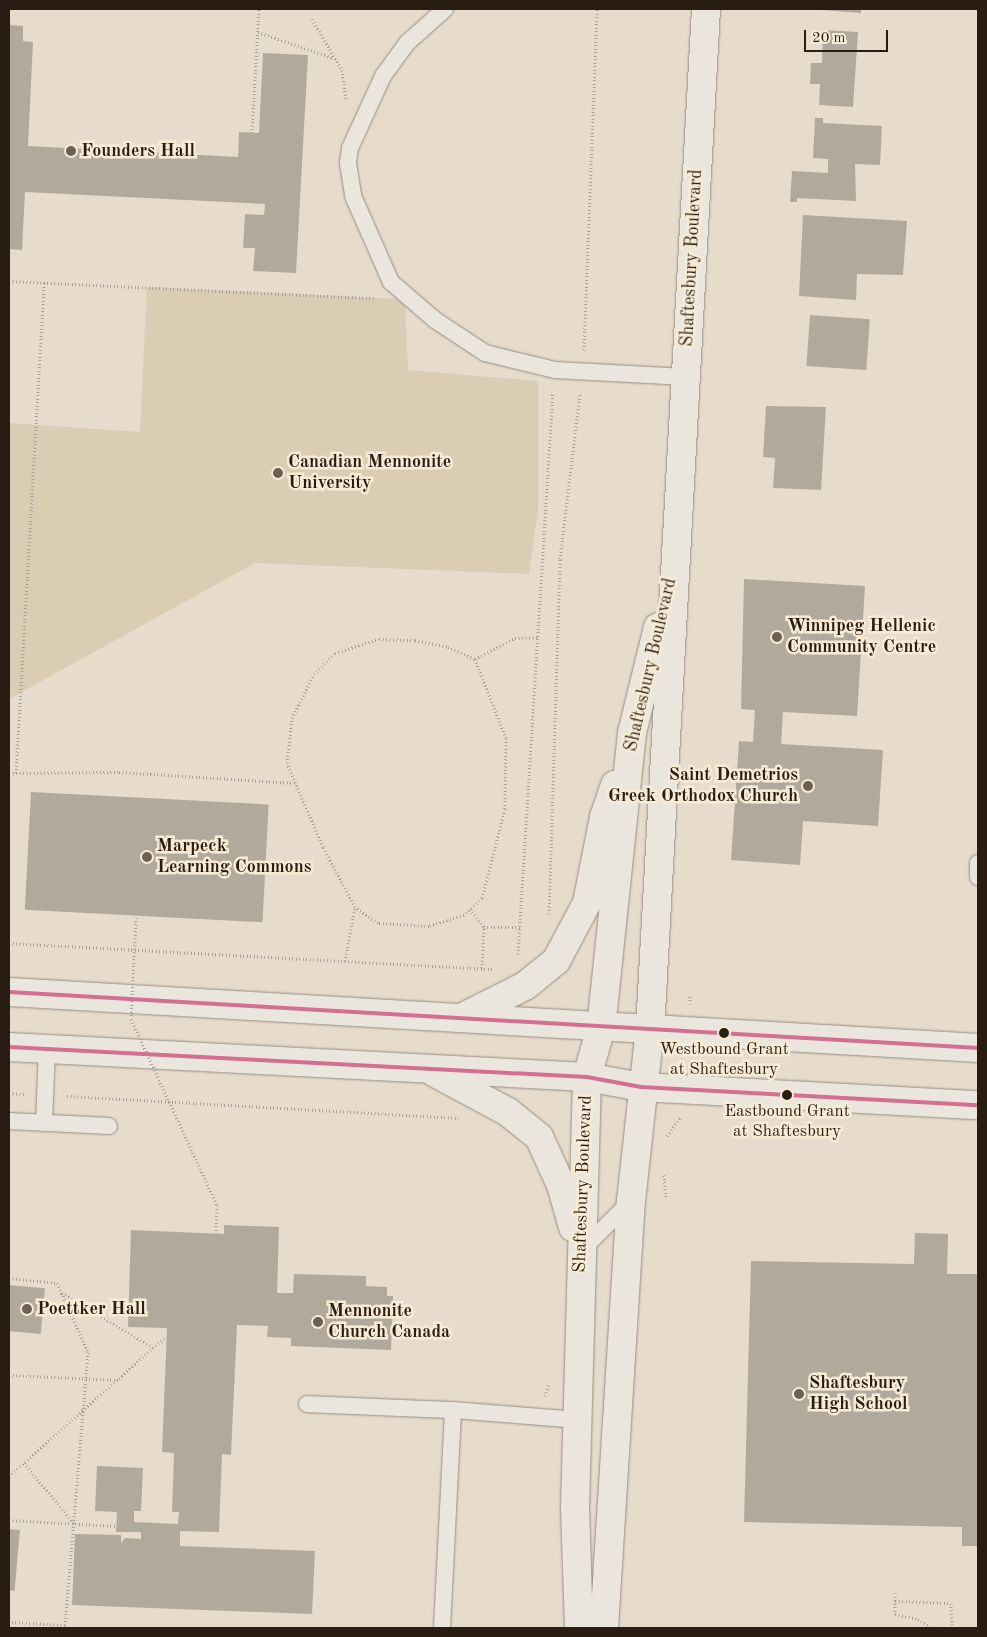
<!DOCTYPE html>
<html>
<head>
<meta charset="utf-8">
<style>
	body { margin:0 }
	#map { position:relative; width:987px; height:1637px; overflow:hidden; background:#e7dccb; font-family:"Old Standard TT",serif }
	div>[style] { position:absolute }
	.green>* { inset:0; background:#dbccb4 }
	.building>* { inset:0; background:#b2a99d; transform-origin:0 0 }
	.path>* { height:3px; margin-top:-1.5px; transform-origin:0; background:repeating-linear-gradient(90deg,#a6a19a 0 1px,transparent 0 3.5px) }
	.roads { filter:drop-shadow(0 0 1px #958d83) drop-shadow(0 0 1px #958d83) }
	.lane>* { height:16px; margin:-8px; padding:0 8px; transform-origin:8px; border-radius:8px; background:#ebe6dd }
	.secondary>* { height:28px; margin:-14px; padding:0 14px; transform-origin:14px; border-radius:14px; background:#ebe6dd }
	.path-bridge>* { height:3px; margin-top:-1.5px; transform-origin:0; background:repeating-linear-gradient(90deg,#a6a19a 0 1px,transparent 0 3.5px) }
	.bus-1>* { height:4px; margin:-2px; padding:0 2px; transform-origin:2px; border-radius:2px; background:#d46f90 }
	.dots>* { width:14px; height:14px; translate:-50% -50%; box-sizing:border-box; border:2px solid #f7ebd5; border-radius:50% }
	span { translate:-50% -50%; white-space:nowrap; text-align:center; line-height:1.15; -webkit-text-stroke:5px #f7ebd5; paint-order:stroke }
	.bus-label { font-size:17px; color:#291c13 }
	.poi-label { font-size:18px; color:#291c13; font-weight:700 }
	.left { translate:0 -50%; text-align:left }
	.right { translate:-100% -50%; text-align:right }
	.street-label { font-size:18px; color:#291c13 }
	.frame { position:absolute; inset:0; border:10px solid #291c13; pointer-events:none }
	.scale { position:absolute; left:804px; top:30px; width:84px; height:22px; box-sizing:border-box; border:2px solid #291c13; border-top:0; padding-left:6px; font-size:15px; line-height:18px; white-space:nowrap; color:#291c13; -webkit-text-stroke:4px #f7ebd5; paint-order:stroke }
</style>
</head>
<body>
<div id="map">
	<div class="green">
		<div style="clip-path:polygon(147px 287px,405px 299px,408px 370px,538px 381px,538px 510px,529px 574px,255px 563px,9px 699px,9px 423px,140px 432px)"></div>
	</div>
	<div class="building">
		<div style="clip-path:polygon(808px 9px,861px 9px,861px 13px)"></div>
		<div style="clip-path:polygon(9px 25px,23px 26px,23px 41px,33px 42px,28px 146px,238px 157px,239px 132px,259px 133px,263px 53px,308px 55px,296px 273px,253px 271px,255px 248px,243px 248px,245px 214px,264px 215px,265px 204px,25px 192px,22px 250px,9px 249px)"></div>
		<div style="clip-path:polygon(823px 30px,858px 32px,853px 107px,819px 105px,820px 84px,810px 84px,811px 63px,822px 63px)"></div>
		<div style="clip-path:polygon(815px 118px,823px 118px,823px 123px,882px 126px,880px 165px,855px 164px,856px 201px,797px 198px,797px 202px,790px 202px,792px 171px,828px 173px,828px 159px,813px 158px)"></div>
		<div style="clip-path:polygon(803px 215px,907px 221px,903px 275px,857px 274px,856px 300px,799px 296px)"></div>
		<div style="left:810px;top:315px;width:60px;height:51px;rotate:4deg"></div>
		<div style="clip-path:polygon(766px 406px,826px 407px,821px 490px,773px 488px,775px 458px,763px 457px)"></div>
		<div style="clip-path:polygon(744px 579px,865px 586px,857px 716px,783px 712px,781px 744px,883px 750px,878px 826px,803px 821px,800px 865px,731px 860px,739px 741px,753px 742px,755px 710px,741px 709px)"></div>
		<div style="left:31px;top:792px;width:238px;height:118px;rotate:3deg"></div>
		<div style="clip-path:polygon(224px 1225px,279px 1227px,277px 1293px,293px 1293px,294px 1274px,366px 1276px,366px 1286px,387px 1287px,387px 1296px,393px 1296px,391px 1350px,291px 1346px,291px 1338px,267px 1337px,268px 1326px,237px 1325px,231px 1455px,222px 1454px,219px 1532px,180px 1531px,180px 1546px,315px 1551px,312px 1614px,72px 1605px,75px 1534px,121px 1535px,121px 1543px,125px 1538px,141px 1539px,141px 1532px,116px 1532px,117px 1512px,95px 1511px,97px 1466px,143px 1468px,141px 1511px,134px 1511px,134px 1522px,178px 1524px,179px 1512px,172px 1512px,174px 1453px,162px 1452px,167px 1328px,128px 1327px,131px 1230px,224px 1234px)"></div>
		<div style="clip-path:polygon(915px 1233px,948px 1234px,947px 1274px,978px 1274px,978px 1546px,962px 1546px,962px 1527px,744px 1522px,751px 1261px,914px 1264px)"></div>
		<div style="left:9px;top:1285px;width:36px;height:46px;rotate:5deg"></div>
		<div style="left:9px;top:1529px;width:11px;height:61px;rotate:5deg"></div>
	</div>
	<div class="path">
		<div style="left:312px;top:19px;width:59px;rotate:59.5deg"></div>
		<div style="left:342px;top:70px;width:30px;rotate:82deg"></div>
		<div style="left:258px;top:32px;width:79px;rotate:19.1deg"></div>
		<div style="left:252px;top:133px;width:124px;rotate:-86.8deg"></div>
		<div style="left:9px;top:281px;width:365px;rotate:2.7deg"></div>
		<div style="left:584px;top:350px;width:341px;rotate:-87.8deg"></div>
		<div style="left:475px;top:659px;width:85px;rotate:68.6deg"></div>
		<div style="left:506px;top:738px;width:71px;rotate:90.8deg"></div>
		<div style="left:505px;top:809px;width:92px;rotate:104.5deg"></div>
		<div style="left:482px;top:898px;width:25px;rotate:137deg"></div>
		<div style="left:464px;top:915px;width:37px;rotate:163deg"></div>
		<div style="left:429px;top:926px;width:51px;rotate:-176.6deg"></div>
		<div style="left:378px;top:923px;width:28px;rotate:-145deg"></div>
		<div style="left:355px;top:907px;width:68px;rotate:-118.1deg"></div>
		<div style="left:323px;top:847px;width:91px;rotate:-113.2deg"></div>
		<div style="left:287px;top:763px;width:45px;rotate:-83.7deg"></div>
		<div style="left:292px;top:718px;width:49px;rotate:-63.4deg"></div>
		<div style="left:314px;top:674px;width:30px;rotate:-45deg"></div>
		<div style="left:335px;top:653px;width:46px;rotate:-17.7deg"></div>
		<div style="left:379px;top:639px;width:36px;rotate:2deg"></div>
		<div style="left:415px;top:640px;width:34px;rotate:12deg"></div>
		<div style="left:448px;top:647px;width:30px;rotate:24deg"></div>
		<div style="left:475px;top:659px;width:45px;rotate:-27.7deg"></div>
		<div style="left:515px;top:638px;width:23px;rotate:-2deg"></div>
		<div style="left:9px;top:773px;width:110px;rotate:-0.5deg"></div>
		<div style="left:119px;top:772px;width:176px;rotate:3.6deg"></div>
		<div style="left:16px;top:773px;width:492px;rotate:-86.7deg"></div>
		<div style="left:470px;top:909px;width:23px;rotate:52deg"></div>
		<div style="left:484px;top:927px;width:36px"></div>
		<div style="left:549px;top:914px;width:355px;rotate:-88.2deg"></div>
		<div style="left:560px;top:559px;width:166px;rotate:-83.1deg"></div>
		<div style="left:9px;top:943px;width:486px;rotate:3.1deg"></div>
		<div style="left:518px;top:954px;width:563px;rotate:-86.44deg"></div>
		<div style="left:345px;top:961px;width:55px;rotate:-79.5deg"></div>
		<div style="left:482px;top:968px;width:41px;rotate:-87.2deg"></div>
		<div style="left:690px;top:1004px;width:9px;rotate:-90deg"></div>
		<div style="left:9px;top:1093px;width:15px;rotate:4deg"></div>
		<div style="left:67px;top:1096px;width:392px;rotate:3.2deg"></div>
		<div style="left:667px;top:1136px;width:24px;rotate:-54deg"></div>
		<div style="left:664px;top:1175px;width:22px;rotate:85deg"></div>
		<div style="left:9px;top:1278px;width:48px;rotate:5.9deg"></div>
		<div style="left:57px;top:1283px;width:76px;rotate:65.8deg"></div>
		<div style="left:88px;top:1352px;width:274px;rotate:94.8deg"></div>
		<div style="left:65px;top:1625px;width:56px;rotate:-176.9deg"></div>
		<div style="left:62px;top:1293px;width:107px;rotate:30.9deg"></div>
		<div style="left:9px;top:1375px;width:111px;rotate:2.6deg"></div>
		<div style="left:545px;top:1396px;width:14px;rotate:-73deg"></div>
		<div style="left:24px;top:1463px;width:77px;rotate:50.3deg"></div>
		<div style="left:9px;top:1476px;width:210px;rotate:-41.7deg"></div>
		<div style="left:9px;top:1520px;width:108px;rotate:3.2deg"></div>
		<div style="left:895px;top:1593px;width:21px;rotate:90deg"></div>
		<div style="left:895px;top:1614px;width:24px;rotate:12deg"></div>
		<div style="left:918px;top:1619px;width:17px;rotate:33deg"></div>
		<div style="left:895px;top:1601px;width:56px;rotate:2deg"></div>
		<div style="left:951px;top:1603px;width:25px;rotate:88deg"></div>
	</div>
	<div class="roads">
		<div class="lane">
			<div style="left:445px;top:9px;width:51px;rotate:138.2deg"></div>
			<div style="left:407px;top:43px;width:41px;rotate:126deg"></div>
			<div style="left:383px;top:76px;width:79px;rotate:114.6deg"></div>
			<div style="left:350px;top:148px;width:15px;rotate:98deg"></div>
			<div style="left:348px;top:163px;width:33px;rotate:81deg"></div>
			<div style="left:353px;top:196px;width:94px;rotate:66.2deg"></div>
			<div style="left:391px;top:282px;width:58px;rotate:40.8deg"></div>
			<div style="left:435px;top:320px;width:60px;rotate:33.4deg"></div>
			<div style="left:485px;top:353px;width:72px;rotate:13.7deg"></div>
			<div style="left:555px;top:370px;width:131px;rotate:3.1deg"></div>
			<div style="left:978px;top:863px;width:14px;rotate:90deg"></div>
			<div style="left:9px;top:1121px;width:100px;rotate:2.9deg"></div>
			<div style="left:44px;top:1123px;width:74px;rotate:-87.7deg"></div>
			<div style="left:581px;top:1251px;width:71px;rotate:-45deg"></div>
			<div style="left:307px;top:1404px;width:146px;rotate:2.4deg"></div>
			<div style="left:442px;top:1628px;width:218px;rotate:-87.1deg"></div>
			<div style="left:453px;top:1410px;width:124px;rotate:4.6deg"></div>
		</div>
		<div class="secondary">
			<div style="left:9px;top:992px;width:971px;rotate:3.31deg"></div>
			<div style="left:463px;top:1017px;width:69px;rotate:-26.6deg"></div>
			<div style="left:525px;top:986px;width:40px;rotate:-39deg"></div>
			<div style="left:556px;top:961px;width:66px;rotate:-61.9deg"></div>
			<div style="left:587px;top:903px;width:88px;rotate:-78.8deg"></div>
			<div style="left:604px;top:817px;width:34px;rotate:-71deg"></div>
			<div style="left:9px;top:1047px;width:579px;rotate:2.97deg"></div>
			<div style="left:587px;top:1077px;width:55px;rotate:10.5deg"></div>
			<div style="left:641px;top:1087px;width:337px;rotate:3.1deg"></div>
			<div style="left:435px;top:1073px;width:83px;rotate:28.1deg"></div>
			<div style="left:508px;top:1112px;width:40px;rotate:39deg"></div>
			<div style="left:539px;top:1137px;width:53px;rotate:65.4deg"></div>
			<div style="left:561px;top:1185px;width:44px;rotate:74.1deg"></div>
			<div style="left:579px;top:1628px;width:120px;rotate:-91.9deg"></div>
			<div style="left:575px;top:1508px;width:431px;rotate:-88.4deg"></div>
			<div style="left:587px;top:1077px;width:51px;rotate:-74.1deg"></div>
			<div style="left:601px;top:1028px;width:297px;rotate:-84deg"></div>
			<div style="left:632px;top:733px;width:109px;rotate:-76.2deg"></div>
			<div style="left:604px;top:1628px;width:428px;rotate:-86.4deg"></div>
			<div style="left:631px;top:1201px;width:172px;rotate:-83.7deg"></div>
			<div style="left:650px;top:1030px;width:1023px;rotate:-86.86deg"></div>
		</div>
	</div>
	<div class="path-bridge">
		<div style="left:136px;top:917px;width:102px;rotate:92.8deg"></div>
		<div style="left:131px;top:1019px;width:205px;rotate:65.2deg"></div>
		<div style="left:217px;top:1205px;width:28px;rotate:92deg"></div>
	</div>
	<div class="bus-1">
		<div style="left:9px;top:992px;width:971px;rotate:3.31deg"></div>
		<div style="left:9px;top:1047px;width:579px;rotate:2.97deg"></div>
		<div style="left:587px;top:1077px;width:55px;rotate:10.5deg"></div>
		<div style="left:641px;top:1087px;width:337px;rotate:3.1deg"></div>
	</div>
	<div class="dots">
		<div style="left:71px;top:151px;background:#6c5f53"></div>
		<div style="left:278px;top:473px;background:#6c5f53"></div>
		<div style="left:777px;top:637px;background:#6c5f53"></div>
		<div style="left:808px;top:786px;background:#6c5f53"></div>
		<div style="left:147px;top:857px;background:#6c5f53"></div>
		<div style="left:724px;top:1033px;background:#291c13"></div>
		<div style="left:787px;top:1095px;background:#291c13"></div>
		<div style="left:27px;top:1309px;background:#6c5f53"></div>
		<div style="left:318px;top:1322px;background:#6c5f53"></div>
		<div style="left:799px;top:1394px;background:#6c5f53"></div>
	</div>
	<div class="bus-label">
		<span style="left:724px;top:1060px">Westbound Grant<br>at Shaftesbury</span>
		<span style="left:787px;top:1122px">Eastbound Grant<br>at Shaftesbury</span>
	</div>
	<div class="poi-label">
		<span class="left" style="left:81px;top:151px">Founders Hall</span>
		<span class="left" style="left:288px;top:473px">Canadian Mennonite<br>University</span>
		<span class="left" style="left:787px;top:637px">Winnipeg Hellenic<br>Community Centre</span>
		<span class="right" style="left:798px;top:786px">Saint Demetrios<br>Greek Orthodox Church</span>
		<span class="left" style="left:157px;top:857px">Marpeck<br>Learning Commons</span>
		<span class="left" style="left:37px;top:1309px">Poettker Hall</span>
		<span class="left" style="left:328px;top:1322px">Mennonite<br>Church Canada</span>
		<span class="left" style="left:809px;top:1394px">Shaftesbury<br>High School</span>
	</div>
	<div class="street-label">
		<span style="left:692px;top:258px;rotate:-87deg">Shaftesbury Boulevard</span>
		<span style="left:651px;top:665px;rotate:-77deg">Shaftesbury Boulevard</span>
		<span style="left:583px;top:1184px;rotate:-88deg">Shaftesbury Boulevard</span>
	</div>
	<div class="frame"></div>
	<div class="scale">20 m</div>
</div>
</body>
</html>
